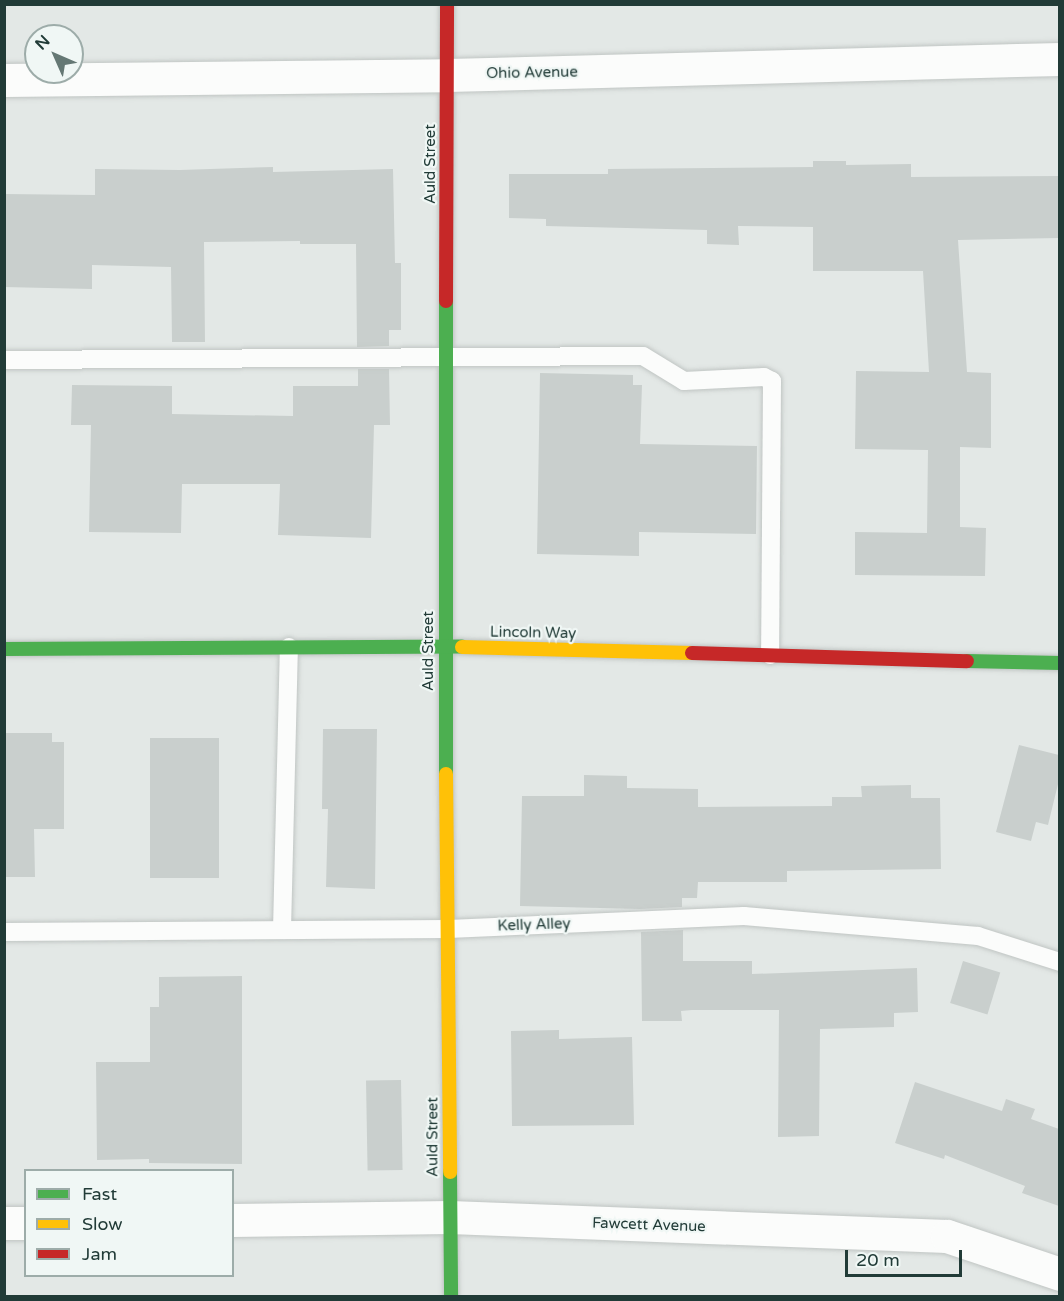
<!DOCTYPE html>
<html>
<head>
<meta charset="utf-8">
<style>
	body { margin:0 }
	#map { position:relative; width:1064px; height:1301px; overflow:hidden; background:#e3e8e6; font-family:"Varela Round",sans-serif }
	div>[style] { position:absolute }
	.building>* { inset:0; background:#c9cfcd; transform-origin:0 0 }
	.roads { filter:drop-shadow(0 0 2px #c0c5c3) drop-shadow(0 0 2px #c0c5c3) }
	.lane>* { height:18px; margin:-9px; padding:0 9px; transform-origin:9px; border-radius:9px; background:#fbfcfb }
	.street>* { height:33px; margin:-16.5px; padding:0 16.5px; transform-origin:16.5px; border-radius:16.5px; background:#fbfcfb }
	.fast>* { height:14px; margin:-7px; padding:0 7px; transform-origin:7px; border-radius:7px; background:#4caf50 }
	.slow>* { height:14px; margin:-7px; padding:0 7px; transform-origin:7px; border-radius:7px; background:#ffc107 }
	.jam>* { height:14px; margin:-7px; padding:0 7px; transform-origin:7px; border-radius:7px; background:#c62828 }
	span { translate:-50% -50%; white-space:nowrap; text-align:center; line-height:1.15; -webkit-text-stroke:4.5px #f0f7f5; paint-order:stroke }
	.street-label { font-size:15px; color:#213b37 }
	.frame { position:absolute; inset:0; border:6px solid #213b37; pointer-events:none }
	.legend { position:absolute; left:24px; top:1169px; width:210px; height:108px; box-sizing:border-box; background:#f0f7f5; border:2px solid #9daca9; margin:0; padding:8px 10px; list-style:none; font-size:18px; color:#213b37 }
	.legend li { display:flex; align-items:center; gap:12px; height:30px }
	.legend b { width:30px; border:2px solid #9daca9 }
	.north { position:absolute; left:24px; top:24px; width:60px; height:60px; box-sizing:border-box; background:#f0f7f5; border:2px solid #9daca9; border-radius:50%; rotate:315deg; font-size:16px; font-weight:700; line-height:24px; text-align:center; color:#213b37 }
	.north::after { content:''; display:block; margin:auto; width:21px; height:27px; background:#657874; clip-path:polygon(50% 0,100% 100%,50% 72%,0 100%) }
	.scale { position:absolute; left:845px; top:1250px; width:117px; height:27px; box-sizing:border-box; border:3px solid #213b37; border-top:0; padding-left:8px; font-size:18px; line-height:21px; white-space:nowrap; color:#213b37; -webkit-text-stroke:4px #f0f7f5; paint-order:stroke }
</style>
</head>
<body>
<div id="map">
	<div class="building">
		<div style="clip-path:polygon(813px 161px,846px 161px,846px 165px,911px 164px,911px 177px,1059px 176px,1059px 238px,958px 240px,967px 372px,991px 373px,991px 448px,960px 447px,960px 527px,986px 528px,985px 576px,855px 575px,855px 532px,927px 533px,928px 450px,855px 449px,856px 371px,929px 372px,923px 271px,813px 271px,813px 227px,738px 226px,739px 245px,707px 244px,707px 230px,546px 226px,546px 219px,509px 218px,509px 174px,608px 174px,608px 169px,813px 167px)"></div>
		<div style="clip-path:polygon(273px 167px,273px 172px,393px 169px,395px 263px,401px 263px,401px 330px,389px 330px,389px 346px,357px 347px,356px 244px,300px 244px,300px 241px,204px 242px,205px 342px,172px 342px,171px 267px,92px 265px,92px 289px,4px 287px,4px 194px,95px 195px,95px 169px,180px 170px)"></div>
		<div style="clip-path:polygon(358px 369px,389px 369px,390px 425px,374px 425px,371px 538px,278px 535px,280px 484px,182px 484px,181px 533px,89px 532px,91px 425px,71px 425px,72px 385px,172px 386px,172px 414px,293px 416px,293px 386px,358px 386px)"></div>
		<div style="clip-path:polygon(540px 373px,633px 375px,633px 385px,642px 385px,640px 444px,757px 446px,756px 534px,639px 532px,639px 556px,537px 554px)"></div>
		<div style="clip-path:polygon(323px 729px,377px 729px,375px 889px,326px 887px,328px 809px,322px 809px)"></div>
		<div style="clip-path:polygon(4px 733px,52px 733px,52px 742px,64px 742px,64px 829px,34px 829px,35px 877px,4px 877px)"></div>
		<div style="left:150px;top:738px;width:69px;height:140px"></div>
		<div style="clip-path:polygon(1019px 745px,1059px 755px,1059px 780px,1048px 825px,1036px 822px,1031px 841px,996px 832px)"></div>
		<div style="clip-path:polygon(584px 775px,627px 776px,627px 788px,698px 789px,698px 807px,832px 806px,832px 797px,862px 797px,861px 786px,911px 785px,911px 798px,940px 798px,941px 869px,787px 871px,787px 882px,698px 882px,697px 898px,682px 898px,682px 907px,640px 909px,520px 906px,522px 796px,584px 796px)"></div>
		<div style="clip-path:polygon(683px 930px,683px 961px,752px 961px,752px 974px,917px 968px,918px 1012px,894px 1013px,894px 1027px,820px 1029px,819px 1136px,778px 1137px,779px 1010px,692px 1010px,681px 1011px,682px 1021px,642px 1021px,641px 932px)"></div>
		<div style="left:963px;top:961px;width:39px;height:44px;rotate:17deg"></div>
		<div style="clip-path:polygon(242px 976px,242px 1164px,149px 1163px,149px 1159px,97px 1160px,96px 1062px,150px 1062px,150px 1007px,159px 1007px,159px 977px)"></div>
		<div style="clip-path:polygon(559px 1030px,559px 1039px,632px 1037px,634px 1125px,512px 1126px,511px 1031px)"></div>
		<div style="left:401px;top:1080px;width:90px;height:35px;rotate:89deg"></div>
		<div style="clip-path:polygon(915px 1082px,1002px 1111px,1006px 1099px,1035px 1109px,1031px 1119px,1059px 1129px,1059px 1206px,1022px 1193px,1025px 1186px,945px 1155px,944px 1159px,895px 1143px)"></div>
	</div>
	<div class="roads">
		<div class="lane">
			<div style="left:4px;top:360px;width:639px;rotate:-0.36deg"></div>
			<div style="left:643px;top:356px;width:48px;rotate:31.4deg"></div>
			<div style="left:684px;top:381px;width:80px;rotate:-2.9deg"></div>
			<div style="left:764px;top:377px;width:9px;rotate:27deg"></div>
			<div style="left:772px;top:381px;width:274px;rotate:90.4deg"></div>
			<div style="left:282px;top:930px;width:283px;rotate:-88.6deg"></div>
			<div style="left:4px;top:932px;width:444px;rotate:-0.4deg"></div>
			<div style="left:448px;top:929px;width:296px;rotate:-2.5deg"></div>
			<div style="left:744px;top:916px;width:235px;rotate:4.9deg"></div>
			<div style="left:978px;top:936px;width:86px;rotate:17.6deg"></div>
		</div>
		<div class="street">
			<div style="left:4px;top:80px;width:443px;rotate:-0.6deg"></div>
			<div style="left:447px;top:75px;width:613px;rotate:-1.5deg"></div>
			<div style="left:232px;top:1220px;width:218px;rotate:-0.8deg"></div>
			<div style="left:450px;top:1217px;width:497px;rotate:2.2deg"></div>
			<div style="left:947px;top:1236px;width:119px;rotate:18.6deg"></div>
			<div style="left:4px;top:1223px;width:22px"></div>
		</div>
		<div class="fast">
			<div style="left:446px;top:301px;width:473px;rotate:90deg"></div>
			<div style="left:4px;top:649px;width:458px;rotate:-0.3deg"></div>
			<div style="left:967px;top:661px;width:93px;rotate:1.2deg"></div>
			<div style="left:450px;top:1172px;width:124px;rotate:89.5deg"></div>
		</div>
		<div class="slow">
			<div style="left:462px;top:647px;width:230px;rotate:1.5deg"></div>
			<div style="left:446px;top:774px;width:398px;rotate:89.4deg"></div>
		</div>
		<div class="jam">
			<div style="left:446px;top:301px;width:297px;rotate:-89.8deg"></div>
			<div style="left:692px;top:653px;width:275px;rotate:1.7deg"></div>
		</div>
	</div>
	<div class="street-label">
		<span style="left:532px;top:73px;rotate:-1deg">Ohio Avenue</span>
		<span style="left:431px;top:164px;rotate:-90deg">Auld Street</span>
		<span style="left:533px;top:633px;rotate:1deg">Lincoln Way</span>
		<span style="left:429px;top:651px;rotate:-90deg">Auld Street</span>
		<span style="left:534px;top:925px;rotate:-2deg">Kelly Alley</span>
		<span style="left:433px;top:1137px;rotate:-90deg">Auld Street</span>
		<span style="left:649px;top:1225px;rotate:2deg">Fawcett Avenue</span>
	</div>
	<div class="frame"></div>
	<ul class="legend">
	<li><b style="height:8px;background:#4caf50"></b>Fast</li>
	<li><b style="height:8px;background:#ffc107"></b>Slow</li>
	<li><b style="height:8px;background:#c62828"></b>Jam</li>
	</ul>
	<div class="north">N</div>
	<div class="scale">20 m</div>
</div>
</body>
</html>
